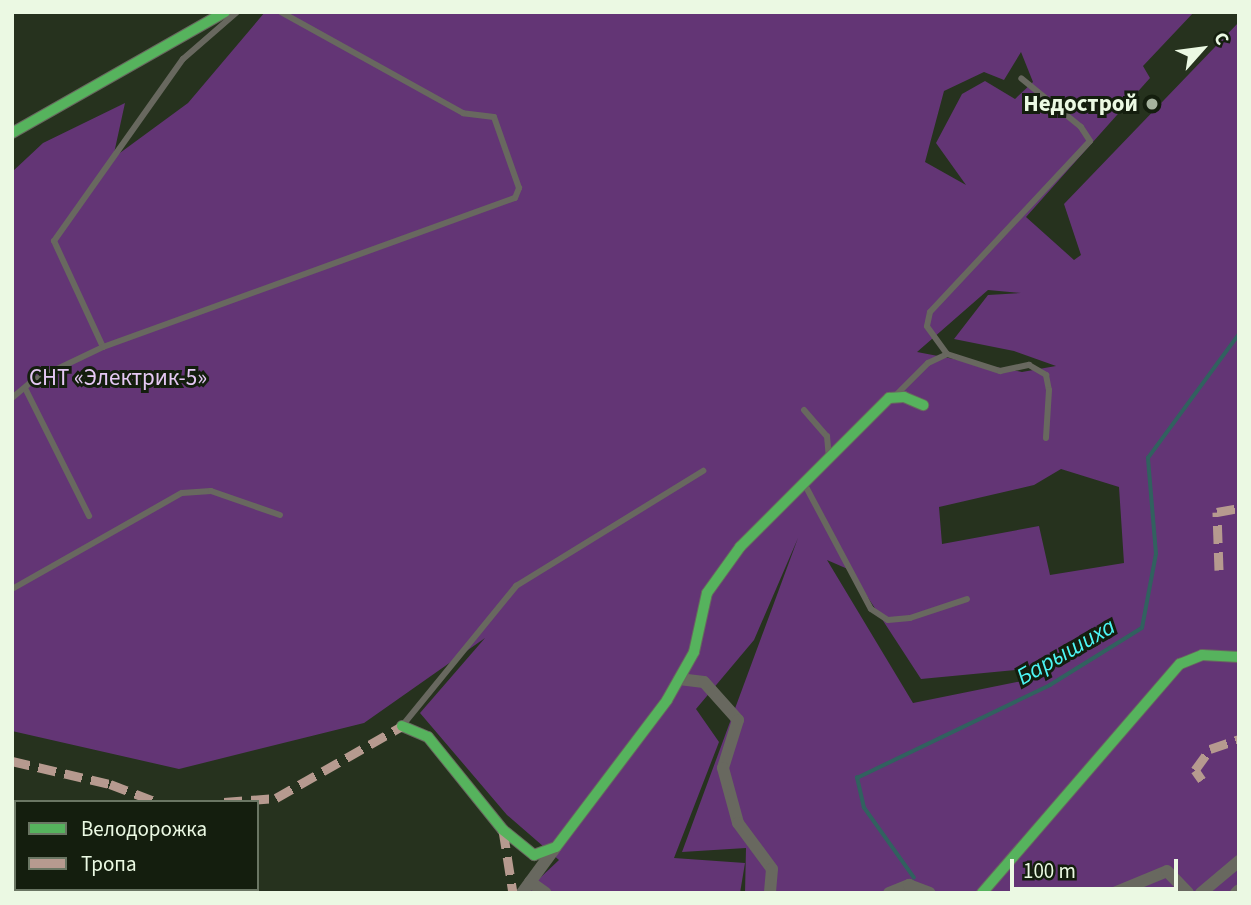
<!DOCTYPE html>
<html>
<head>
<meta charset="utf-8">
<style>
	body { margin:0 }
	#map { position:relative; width:1251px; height:905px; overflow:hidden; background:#26321e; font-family:"Source Sans 3",sans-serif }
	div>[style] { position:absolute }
	.green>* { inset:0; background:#633575 }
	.stream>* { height:3.5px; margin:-1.75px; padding:0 1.75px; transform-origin:1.75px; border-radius:1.75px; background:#31615f }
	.lane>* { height:6px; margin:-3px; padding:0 3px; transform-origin:3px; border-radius:3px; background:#68685f }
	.street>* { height:12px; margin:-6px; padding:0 6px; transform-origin:6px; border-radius:6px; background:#68685f }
	.quiet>* { height:9px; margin-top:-4.5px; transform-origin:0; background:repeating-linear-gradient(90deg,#b69a8f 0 18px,transparent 0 27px) }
	.cycleway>* { height:10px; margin:-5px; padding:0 5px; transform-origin:5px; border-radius:5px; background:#56b35d }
	.dots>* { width:19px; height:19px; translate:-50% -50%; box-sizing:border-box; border:4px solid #141e0e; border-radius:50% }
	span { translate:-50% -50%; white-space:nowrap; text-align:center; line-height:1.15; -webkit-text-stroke:6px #141e0e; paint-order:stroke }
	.poi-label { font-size:23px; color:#ebf9e3; font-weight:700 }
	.right { translate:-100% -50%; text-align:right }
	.park-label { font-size:23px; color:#e5c8f4 }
	.water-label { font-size:24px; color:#4cf6f5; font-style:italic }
	.frame { position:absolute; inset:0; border:14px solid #ebf9e3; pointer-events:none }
	.legend { position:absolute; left:14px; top:800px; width:245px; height:91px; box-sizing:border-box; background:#141e0e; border:2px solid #6a7663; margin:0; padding:9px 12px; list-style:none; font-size:21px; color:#ebf9e3 }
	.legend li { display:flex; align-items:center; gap:14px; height:35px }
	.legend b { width:35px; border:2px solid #6a7663 }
	.north { position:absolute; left:1167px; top:14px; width:70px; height:70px; -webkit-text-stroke:5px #141e0e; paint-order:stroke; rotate:62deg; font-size:19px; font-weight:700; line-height:28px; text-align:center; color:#ebf9e3 }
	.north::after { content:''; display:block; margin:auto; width:24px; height:32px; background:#ebf9e3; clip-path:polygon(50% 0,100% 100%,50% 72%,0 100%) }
	.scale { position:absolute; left:1010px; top:859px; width:168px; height:32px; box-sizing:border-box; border:4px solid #ebf9e3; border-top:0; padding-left:9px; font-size:21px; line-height:24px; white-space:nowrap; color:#ebf9e3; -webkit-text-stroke:5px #141e0e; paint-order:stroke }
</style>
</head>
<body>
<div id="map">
	<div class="green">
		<div style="clip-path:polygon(evenodd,265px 12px,1194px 12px,1143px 66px,1150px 78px,1026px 217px,1074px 260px,1081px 255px,1064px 204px,1239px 22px,1239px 893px,745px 893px,746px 848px,682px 852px,798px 538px,754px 640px,696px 709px,719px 742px,674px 858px,745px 863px,740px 893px,524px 893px,559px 860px,507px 815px,420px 713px,485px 638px,364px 723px,179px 769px,12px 731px,12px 172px,43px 143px,125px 103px,113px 158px,188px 103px,265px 12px,1021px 52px,1033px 82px,1015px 99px,985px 81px,962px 94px,936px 143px,966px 185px,925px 162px,944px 91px,984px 72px,1004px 80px,1021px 52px,265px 12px,988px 290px,1021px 293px,988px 295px,954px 339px,1014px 351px,1056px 366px,1022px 372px,917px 352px,988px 290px,265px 12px,1061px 469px,1119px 487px,1124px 563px,1050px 575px,1039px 526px,942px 544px,939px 507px,1034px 485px,1061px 469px,265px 12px,827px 560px,850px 570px,921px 679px,1036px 668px,1037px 678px,913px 703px,827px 560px)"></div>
	</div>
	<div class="stream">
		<div style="left:914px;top:878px;width:86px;rotate:-125.5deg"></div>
		<div style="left:864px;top:808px;width:31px;rotate:-103deg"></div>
		<div style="left:857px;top:778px;width:214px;rotate:-25.7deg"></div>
		<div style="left:1050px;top:685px;width:108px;rotate:-31.8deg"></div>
		<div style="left:1142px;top:628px;width:75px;rotate:-79.3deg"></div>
		<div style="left:1156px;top:554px;width:96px;rotate:-94.8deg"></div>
		<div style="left:1148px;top:458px;width:154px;rotate:-53.7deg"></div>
	</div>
	<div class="lane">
		<div style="left:103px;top:347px;width:117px;rotate:-114.8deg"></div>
		<div style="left:54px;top:241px;width:223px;rotate:-54.7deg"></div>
		<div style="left:183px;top:59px;width:72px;rotate:-41deg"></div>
		<div style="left:947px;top:354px;width:34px;rotate:-126deg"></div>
		<div style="left:927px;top:326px;width:14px;rotate:-78deg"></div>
		<div style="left:930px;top:312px;width:234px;rotate:-46.9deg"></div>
		<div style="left:1090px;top:141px;width:17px;rotate:-123deg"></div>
		<div style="left:1081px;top:127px;width:77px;rotate:-140.8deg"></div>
		<div style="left:26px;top:390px;width:141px;rotate:63.4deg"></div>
		<div style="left:897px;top:394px;width:44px;rotate:-45deg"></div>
		<div style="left:928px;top:363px;width:21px;rotate:-25deg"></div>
		<div style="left:947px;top:354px;width:56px;rotate:17.8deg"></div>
		<div style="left:1000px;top:371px;width:30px;rotate:-12deg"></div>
		<div style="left:1029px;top:365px;width:20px;rotate:30deg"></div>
		<div style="left:1046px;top:375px;width:15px;rotate:79deg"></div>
		<div style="left:1049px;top:390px;width:48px;rotate:93.6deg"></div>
		<div style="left:12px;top:398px;width:26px;rotate:-40deg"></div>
		<div style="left:32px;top:381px;width:79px;rotate:-25.6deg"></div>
		<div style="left:103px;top:347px;width:438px;rotate:-19.9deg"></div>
		<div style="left:515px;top:198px;width:11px;rotate:-68deg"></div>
		<div style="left:519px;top:188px;width:75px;rotate:-109.4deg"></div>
		<div style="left:494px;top:117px;width:31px;rotate:-173deg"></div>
		<div style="left:463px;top:113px;width:208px;rotate:-151deg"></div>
		<div style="left:804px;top:410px;width:35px;rotate:49deg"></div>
		<div style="left:827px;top:436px;width:21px;rotate:85deg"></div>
		<div style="left:805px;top:485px;width:140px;rotate:62deg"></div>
		<div style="left:871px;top:609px;width:20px;rotate:33deg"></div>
		<div style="left:888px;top:620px;width:22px;rotate:-5deg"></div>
		<div style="left:910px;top:618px;width:60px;rotate:-18.4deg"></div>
		<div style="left:12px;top:589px;width:195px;rotate:-29.5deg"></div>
		<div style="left:182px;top:493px;width:29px;rotate:-4deg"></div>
		<div style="left:211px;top:491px;width:73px;rotate:19.2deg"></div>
		<div style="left:402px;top:726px;width:181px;rotate:-50.8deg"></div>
		<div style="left:516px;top:586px;width:220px;rotate:-31.6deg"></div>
	</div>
	<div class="street">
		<div style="left:12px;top:133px;width:245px;rotate:-29.6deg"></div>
		<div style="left:679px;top:679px;width:25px;rotate:7deg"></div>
		<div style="left:704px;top:682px;width:51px;rotate:48.2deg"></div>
		<div style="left:738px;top:720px;width:50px;rotate:107.4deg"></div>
		<div style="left:723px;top:768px;width:57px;rotate:74.7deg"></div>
		<div style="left:738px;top:823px;width:57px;rotate:53.5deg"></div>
		<div style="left:772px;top:869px;width:24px;rotate:95deg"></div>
		<div style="left:402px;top:726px;width:28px;rotate:23deg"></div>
		<div style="left:428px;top:737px;width:119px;rotate:51.1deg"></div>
		<div style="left:503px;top:830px;width:40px;rotate:39deg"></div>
		<div style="left:534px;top:855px;width:23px;rotate:-20deg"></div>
		<div style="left:556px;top:847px;width:184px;rotate:-52.9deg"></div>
		<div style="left:667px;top:700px;width:55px;rotate:-60.6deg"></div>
		<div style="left:694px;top:652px;width:60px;rotate:-77.6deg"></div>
		<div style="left:707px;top:593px;width:57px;rotate:-54.3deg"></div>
		<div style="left:740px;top:547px;width:211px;rotate:-45deg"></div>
		<div style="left:889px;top:398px;width:15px;rotate:-4deg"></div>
		<div style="left:904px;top:397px;width:21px;rotate:23deg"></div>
		<div style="left:530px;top:882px;width:19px;rotate:35deg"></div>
		<div style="left:522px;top:893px;width:56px;rotate:-53.7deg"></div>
		<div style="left:889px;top:893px;width:22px;rotate:-22deg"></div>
		<div style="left:909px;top:885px;width:22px;rotate:21deg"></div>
		<div style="left:982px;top:893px;width:303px;rotate:-49.2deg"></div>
		<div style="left:1180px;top:664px;width:24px;rotate:-22deg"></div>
		<div style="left:1202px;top:655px;width:37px;rotate:3deg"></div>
		<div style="left:1114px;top:893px;width:57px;rotate:-22.5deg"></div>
		<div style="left:1167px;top:871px;width:30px;rotate:46deg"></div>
		<div style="left:1201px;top:893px;width:50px;rotate:-40.1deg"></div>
		<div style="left:1236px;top:893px;width:4px;rotate:-45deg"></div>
	</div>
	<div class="quiet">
		<div style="left:1219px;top:570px;width:58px;rotate:-92deg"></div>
		<div style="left:1217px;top:512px;width:22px;rotate:-10deg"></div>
		<div style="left:12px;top:761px;width:101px;rotate:13.2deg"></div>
		<div style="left:110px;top:784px;width:50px;rotate:21deg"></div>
		<div style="left:1202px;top:780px;width:12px;rotate:-125deg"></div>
		<div style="left:1195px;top:770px;width:26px;rotate:-54deg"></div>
		<div style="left:1210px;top:749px;width:31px;rotate:-19deg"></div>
		<div style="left:224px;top:802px;width:52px;rotate:-4.4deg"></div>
		<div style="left:276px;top:798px;width:145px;rotate:-29.7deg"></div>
		<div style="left:503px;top:830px;width:64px;rotate:81deg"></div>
	</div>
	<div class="cycleway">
		<div style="left:12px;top:133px;width:245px;rotate:-29.6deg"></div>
		<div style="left:402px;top:726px;width:28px;rotate:23deg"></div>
		<div style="left:428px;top:737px;width:119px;rotate:51.1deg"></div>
		<div style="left:503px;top:830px;width:40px;rotate:39deg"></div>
		<div style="left:534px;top:855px;width:23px;rotate:-20deg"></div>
		<div style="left:556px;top:847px;width:184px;rotate:-52.9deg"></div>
		<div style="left:667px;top:700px;width:55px;rotate:-60.6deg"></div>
		<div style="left:694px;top:652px;width:60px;rotate:-77.6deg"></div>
		<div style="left:707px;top:593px;width:57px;rotate:-54.3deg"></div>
		<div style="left:740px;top:547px;width:211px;rotate:-45deg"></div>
		<div style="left:889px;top:398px;width:15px;rotate:-4deg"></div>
		<div style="left:904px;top:397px;width:21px;rotate:23deg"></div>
		<div style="left:982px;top:893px;width:303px;rotate:-49.2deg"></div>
		<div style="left:1180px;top:664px;width:24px;rotate:-22deg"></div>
		<div style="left:1202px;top:655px;width:37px;rotate:3deg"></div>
	</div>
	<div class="dots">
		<div style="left:1152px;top:104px;background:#a6b39e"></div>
	</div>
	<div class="poi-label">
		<span class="right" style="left:1138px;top:104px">Недострой</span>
	</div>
	<div class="park-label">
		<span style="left:118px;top:378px">СНТ «Электрик-5»</span>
	</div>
	<div class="water-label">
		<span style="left:1066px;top:652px;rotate:-30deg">Барышиха</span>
	</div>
	<div class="frame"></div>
	<ul class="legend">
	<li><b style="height:9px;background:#56b35d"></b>Велодорожка</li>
	<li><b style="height:9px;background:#b69a8f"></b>Тропа</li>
	</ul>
	<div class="north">С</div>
	<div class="scale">100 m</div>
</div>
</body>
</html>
